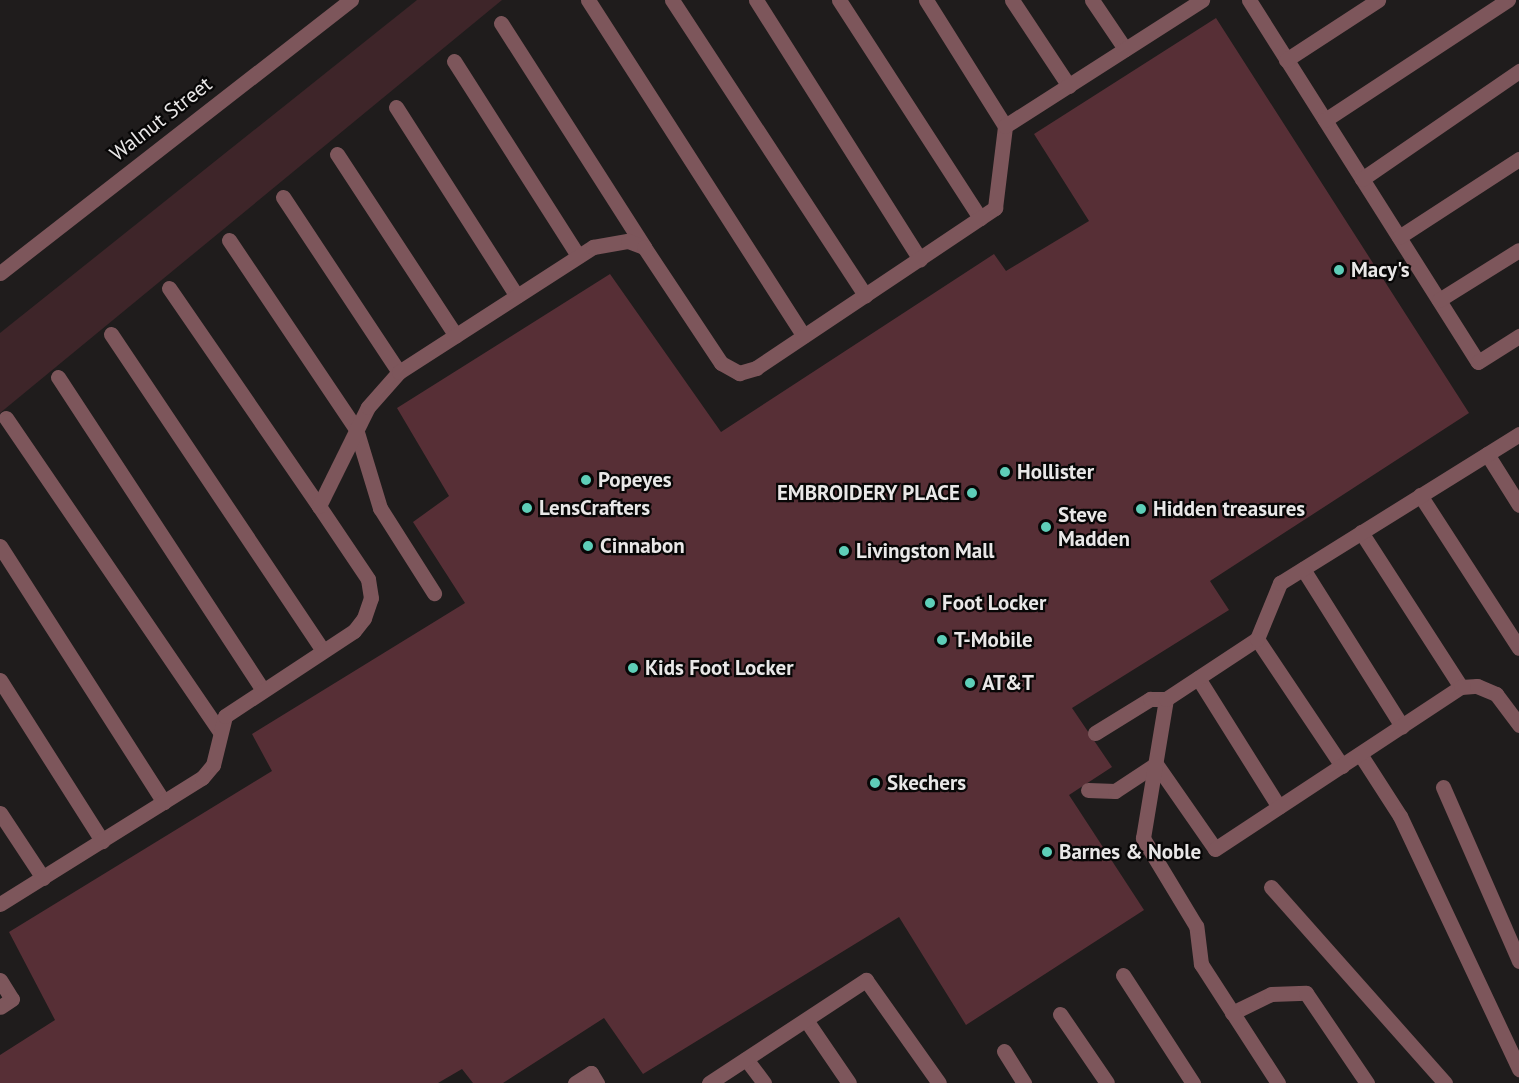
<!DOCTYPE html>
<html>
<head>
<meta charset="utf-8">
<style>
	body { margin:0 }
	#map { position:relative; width:1519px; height:1083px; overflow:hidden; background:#1f1c1c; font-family:"PT Sans",sans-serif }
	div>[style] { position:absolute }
	.green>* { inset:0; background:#3e2529 }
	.building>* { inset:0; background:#572f36 }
	.minor>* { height:15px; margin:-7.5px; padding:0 7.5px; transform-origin:7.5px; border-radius:7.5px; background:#7d565b }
	.dots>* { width:16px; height:16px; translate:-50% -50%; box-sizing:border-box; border:3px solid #080707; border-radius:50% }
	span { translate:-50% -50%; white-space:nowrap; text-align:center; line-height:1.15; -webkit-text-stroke:4.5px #080707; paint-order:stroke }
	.street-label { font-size:21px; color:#e9e7e7 }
	.poi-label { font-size:21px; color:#e9e7e7; font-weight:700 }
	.left { translate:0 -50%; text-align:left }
	.right { translate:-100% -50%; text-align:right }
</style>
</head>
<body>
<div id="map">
	<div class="green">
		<div style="clip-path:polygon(417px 0,502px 0,0 413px,0 333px)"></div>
	</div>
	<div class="building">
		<div style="clip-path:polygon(1216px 18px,1469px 413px,1210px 581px,1229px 610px,1072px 708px,1112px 767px,1069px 795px,1144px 910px,966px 1025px,899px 917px,643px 1074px,604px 1018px,503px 1083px,473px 1083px,462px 1069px,438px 1083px,0 1083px,0 1055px,55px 1020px,9px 932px,272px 771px,252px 734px,465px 603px,413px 522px,449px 496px,397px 408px,610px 274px,721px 432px,994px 254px,1006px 271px,1089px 221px,1034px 134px)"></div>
	</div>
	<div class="minor">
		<div style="left:588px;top:0;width:399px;rotate:57.3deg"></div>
		<div style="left:672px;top:0;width:353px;rotate:56.8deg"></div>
		<div style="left:756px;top:0;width:307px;rotate:57.7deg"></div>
		<div style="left:839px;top:0;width:260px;rotate:57.1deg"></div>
		<div style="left:926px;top:0;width:149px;rotate:57.9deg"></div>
		<div style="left:1012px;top:0;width:103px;rotate:56.5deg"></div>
		<div style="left:1092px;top:0;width:59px;rotate:56deg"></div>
		<div style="left:1249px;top:0;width:428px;rotate:57.7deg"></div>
		<div style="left:1478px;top:362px;width:49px;rotate:-32.4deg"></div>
		<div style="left:501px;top:23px;width:266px;rotate:57.4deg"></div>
		<div style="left:1286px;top:60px;width:110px;rotate:-33.1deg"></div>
		<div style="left:454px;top:61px;width:231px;rotate:57.5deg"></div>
		<div style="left:396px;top:107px;width:224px;rotate:57.4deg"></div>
		<div style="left:1325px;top:120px;width:219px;rotate:-33.3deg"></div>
		<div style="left:337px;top:154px;width:217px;rotate:56.8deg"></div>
		<div style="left:1362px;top:179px;width:191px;rotate:-34.5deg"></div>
		<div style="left:283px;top:197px;width:210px;rotate:56.5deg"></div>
		<div style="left:1399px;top:237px;width:143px;rotate:-33deg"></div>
		<div style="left:229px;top:240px;width:228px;rotate:56.1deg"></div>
		<div style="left:356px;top:429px;width:83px;rotate:73.1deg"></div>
		<div style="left:380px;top:508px;width:101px;rotate:57.6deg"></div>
		<div style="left:0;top:273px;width:445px;rotate:-37.9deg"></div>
		<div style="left:169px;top:288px;width:265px;rotate:55.5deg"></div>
		<div style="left:1439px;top:300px;width:94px;rotate:-32deg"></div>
		<div style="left:111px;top:334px;width:381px;rotate:56.2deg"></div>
		<div style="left:58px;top:377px;width:373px;rotate:56.8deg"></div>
		<div style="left:6px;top:418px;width:380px;rotate:55.7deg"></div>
		<div style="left:1487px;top:454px;width:60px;rotate:57.9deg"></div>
		<div style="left:1420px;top:495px;width:182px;rotate:57.1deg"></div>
		<div style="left:1361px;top:532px;width:184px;rotate:57.2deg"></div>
		<div style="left:0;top:546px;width:304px;rotate:57.4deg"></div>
		<div style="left:1303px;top:569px;width:186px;rotate:57.8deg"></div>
		<div style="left:1257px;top:639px;width:153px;rotate:56.2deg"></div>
		<div style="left:1198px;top:678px;width:152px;rotate:57.9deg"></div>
		<div style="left:0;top:680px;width:191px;rotate:57.6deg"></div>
		<div style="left:1095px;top:733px;width:65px;rotate:-31.7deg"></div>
		<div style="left:1150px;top:699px;width:16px"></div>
		<div style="left:1360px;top:754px;width:74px;rotate:57.2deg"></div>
		<div style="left:1400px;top:816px;width:280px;rotate:64.8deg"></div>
		<div style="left:1443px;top:787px;width:190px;rotate:66.4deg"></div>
		<div style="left:1088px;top:790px;width:27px;rotate:2deg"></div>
		<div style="left:1115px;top:791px;width:49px;rotate:-33.4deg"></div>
		<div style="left:1156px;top:764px;width:103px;rotate:55.2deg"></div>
		<div style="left:1215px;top:849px;width:295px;rotate:-33.4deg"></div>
		<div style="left:1461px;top:687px;width:16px;rotate:-4deg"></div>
		<div style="left:1477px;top:686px;width:21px;rotate:23deg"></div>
		<div style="left:1496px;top:694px;width:39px;rotate:53deg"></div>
		<div style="left:0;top:813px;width:78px;rotate:56.5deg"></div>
		<div style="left:1271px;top:887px;width:262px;rotate:48.4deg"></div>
		<div style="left:0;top:904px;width:238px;rotate:-32deg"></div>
		<div style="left:202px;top:778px;width:17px;rotate:-50deg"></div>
		<div style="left:213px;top:765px;width:50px;rotate:-76.2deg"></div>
		<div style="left:225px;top:716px;width:154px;rotate:-33.4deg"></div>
		<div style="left:354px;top:631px;width:16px;rotate:-52deg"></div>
		<div style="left:364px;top:618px;width:21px;rotate:-71deg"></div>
		<div style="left:371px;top:598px;width:19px;rotate:-99deg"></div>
		<div style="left:368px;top:579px;width:88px;rotate:-123.9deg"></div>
		<div style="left:319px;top:506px;width:110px;rotate:-63.7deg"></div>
		<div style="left:368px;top:407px;width:47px;rotate:-48.5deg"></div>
		<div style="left:399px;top:372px;width:231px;rotate:-32.8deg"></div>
		<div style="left:593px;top:247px;width:36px;rotate:-10deg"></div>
		<div style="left:628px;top:241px;width:17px;rotate:21deg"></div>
		<div style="left:644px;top:247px;width:139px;rotate:56.4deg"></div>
		<div style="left:721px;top:363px;width:21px;rotate:29deg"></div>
		<div style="left:739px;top:373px;width:18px;rotate:-16deg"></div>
		<div style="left:756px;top:368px;width:288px;rotate:-33.8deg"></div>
		<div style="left:995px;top:208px;width:83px;rotate:-83deg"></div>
		<div style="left:1005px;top:126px;width:234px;rotate:-32.6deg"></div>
		<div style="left:1123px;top:975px;width:129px;rotate:57.1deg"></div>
		<div style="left:0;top:980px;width:22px;rotate:58deg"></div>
		<div style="left:12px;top:999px;width:14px;rotate:146deg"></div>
		<div style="left:1232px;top:1013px;width:43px;rotate:-26deg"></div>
		<div style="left:1271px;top:994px;width:35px;rotate:-2deg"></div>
		<div style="left:1306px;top:993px;width:109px;rotate:55.9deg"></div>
		<div style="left:1060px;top:1014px;width:83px;rotate:55.7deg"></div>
		<div style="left:806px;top:1020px;width:76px;rotate:55.7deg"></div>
		<div style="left:1004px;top:1051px;width:38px;rotate:58deg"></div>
		<div style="left:746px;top:1059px;width:30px;rotate:53deg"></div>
		<div style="left:575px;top:1083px;width:19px;rotate:-32deg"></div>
		<div style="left:591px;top:1073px;width:12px;rotate:59deg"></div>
		<div style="left:709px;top:1083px;width:188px;rotate:-33.3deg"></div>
		<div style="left:866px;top:980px;width:126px;rotate:54.7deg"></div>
		<div style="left:1278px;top:1083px;width:142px;rotate:-122.9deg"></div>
		<div style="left:1201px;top:964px;width:38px;rotate:-97deg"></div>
		<div style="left:1196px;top:926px;width:103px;rotate:-121.1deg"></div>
		<div style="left:1143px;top:838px;width:141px;rotate:-80.6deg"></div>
		<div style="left:1166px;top:699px;width:109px;rotate:-33.4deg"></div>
		<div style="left:1257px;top:639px;width:61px;rotate:-67.7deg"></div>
		<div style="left:1280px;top:583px;width:282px;rotate:-31.9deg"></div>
	</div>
	<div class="dots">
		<div style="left:1339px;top:270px;background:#5eceb8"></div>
		<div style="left:1005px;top:472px;background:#5eceb8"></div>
		<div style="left:586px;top:480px;background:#5eceb8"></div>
		<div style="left:972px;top:493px;background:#5eceb8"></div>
		<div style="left:527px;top:508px;background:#5eceb8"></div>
		<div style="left:1141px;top:509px;background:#5eceb8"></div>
		<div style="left:1046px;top:527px;background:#5eceb8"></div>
		<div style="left:588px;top:546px;background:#5eceb8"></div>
		<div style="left:844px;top:551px;background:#5eceb8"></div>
		<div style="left:930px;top:603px;background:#5eceb8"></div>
		<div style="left:942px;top:640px;background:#5eceb8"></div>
		<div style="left:633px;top:668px;background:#5eceb8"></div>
		<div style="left:970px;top:683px;background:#5eceb8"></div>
		<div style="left:875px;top:783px;background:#5eceb8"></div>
		<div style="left:1047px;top:852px;background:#5eceb8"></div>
	</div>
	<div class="street-label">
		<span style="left:161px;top:119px;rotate:-38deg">Walnut Street</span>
	</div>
	<div class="poi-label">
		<span class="left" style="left:1351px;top:270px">Macy's</span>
		<span class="left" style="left:1017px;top:472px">Hollister</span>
		<span class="left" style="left:598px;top:480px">Popeyes</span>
		<span class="right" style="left:960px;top:493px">EMBROIDERY PLACE</span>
		<span class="left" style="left:539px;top:508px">LensCrafters</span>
		<span class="left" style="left:1153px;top:509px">Hidden treasures</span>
		<span class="left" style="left:1058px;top:527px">Steve<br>Madden</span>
		<span class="left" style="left:600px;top:546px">Cinnabon</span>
		<span class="left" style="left:856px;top:551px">Livingston Mall</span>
		<span class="left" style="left:942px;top:603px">Foot Locker</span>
		<span class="left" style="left:954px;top:640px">T-Mobile</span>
		<span class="left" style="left:645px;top:668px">Kids Foot Locker</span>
		<span class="left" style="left:982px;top:683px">AT&amp;T</span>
		<span class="left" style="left:887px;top:783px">Skechers</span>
		<span class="left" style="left:1059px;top:852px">Barnes &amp; Noble</span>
	</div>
</div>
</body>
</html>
